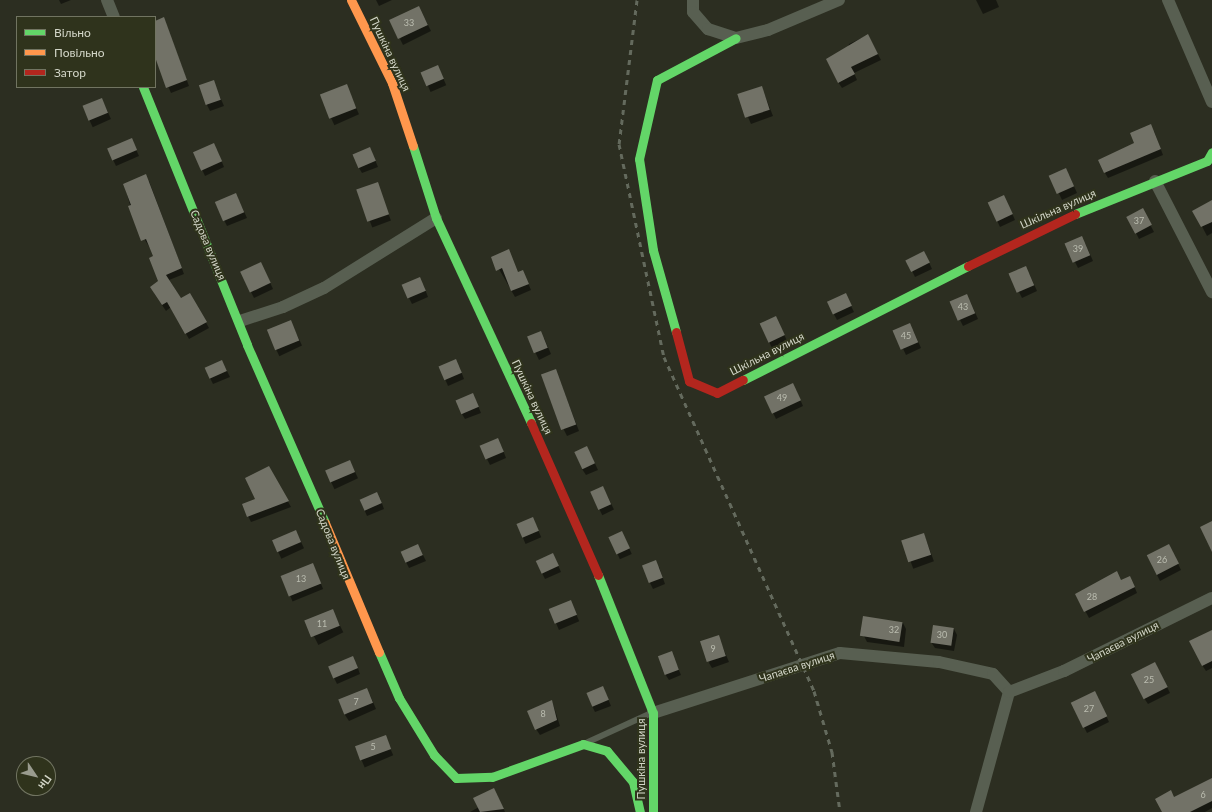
<!DOCTYPE html>
<html>
<head>
<meta charset="utf-8">
<style>
	body { margin:0 }
	#map { position:relative; width:1212px; height:812px; overflow:hidden; background:#2c2e21; font-family:Lato,sans-serif }
	div>[style] { position:absolute }
	.shadow>* { inset:0; background:#0007; transform-origin:0 0 }
	.building>* { inset:0; background:#727267; transform-origin:0 0 }
	.lane>* { height:6px; margin:-3px; padding:0 3px; transform-origin:3px; border-radius:3px; background:#585f51 }
	.street>* { height:12px; margin:-6px; padding:0 6px; transform-origin:6px; border-radius:6px; background:#585f51 }
	.fast>* { height:9px; margin:-4.5px; padding:0 4.5px; transform-origin:4.5px; border-radius:4.5px; background:#63d668 }
	.slow>* { height:9px; margin:-4.5px; padding:0 4.5px; transform-origin:4.5px; border-radius:4.5px; background:#ff974d }
	.jam>* { height:9px; margin:-4.5px; padding:0 4.5px; transform-origin:4.5px; border-radius:4.5px; background:#b3261e }
	.rail>* { height:3px; margin-top:-1.5px; transform-origin:0; background:repeating-linear-gradient(90deg,#646a5d 0 5px,transparent 0 10px) }
	span { translate:-50% -50%; white-space:nowrap; text-align:center; line-height:1.15; -webkit-text-stroke:4px #2f331c; paint-order:stroke }
	.number-label { font-size:9px; color:#bbbdb0 }
	.number-label span { -webkit-text-stroke-width:0 }
	.street-label { font-size:11px; color:#d3d6c8 }
	.legend { position:absolute; left:16px; top:16px; width:140px; height:72px; box-sizing:border-box; background:#2f331c; border:1px solid #717461; margin:0; padding:5px 7px; list-style:none; font-size:12px; color:#d3d6c8 }
	.legend li { display:flex; align-items:center; gap:8px; height:20px }
	.legend b { width:20px; border:1px solid #717461 }
	.north { position:absolute; left:16px; top:756px; width:40px; height:40px; box-sizing:border-box; background:#2f331c; border:1px solid #717461; border-radius:50%; rotate:125deg; font-size:11px; font-weight:700; line-height:16px; text-align:center; color:#d3d6c8 }
	.north::after { content:''; display:block; margin:auto; width:14px; height:18px; background:#999b8e; clip-path:polygon(50% 0,100% 100%,50% 72%,0 100%) }
</style>
</head>
<body>
<div id="map">
	<div class="shadow">
		<div style="clip-path:polygon(59px 0,71px 0,61px 4px)"></div>
		<div style="clip-path:polygon(376px 0,392px 0,379px 6px)"></div>
		<div style="clip-path:polygon(976px 0,996px 0,999px 7px,983px 14px)"></div>
		<div style="clip-path:polygon(422px 13px,431px 31px,403px 45px,400px 39px)"></div>
		<div style="clip-path:polygon(164px 19px,189px 86px,171px 93px,155px 56px,155px 22px)"></div>
		<div style="clip-path:polygon(868px 35px,881px 60px,854px 73px,857px 80px,842px 88px,838px 82px,849px 44px)"></div>
		<div style="left:438px;top:66px;width:21px;height:17px;rotate:67deg"></div>
		<div style="clip-path:polygon(213px 81px,224px 106px,210px 111px,207px 105px)"></div>
		<div style="left:346px;top:85px;width:32px;height:27px;rotate:66deg"></div>
		<div style="clip-path:polygon(764px 93px,773px 116px,751px 124px,739px 96px)"></div>
		<div style="left:102px;top:99px;width:22px;height:20px;rotate:66deg"></div>
		<div style="clip-path:polygon(1154px 131px,1163px 155px,1108px 178px,1105px 173px)"></div>
		<div style="clip-path:polygon(134px 145px,139px 156px,116px 166px,108px 149px)"></div>
		<div style="clip-path:polygon(370px 148px,378px 167px,362px 173px,359px 168px)"></div>
		<div style="clip-path:polygon(217px 150px,224px 167px,205px 176px,194px 152px)"></div>
		<div style="clip-path:polygon(1069px 175px,1077px 193px,1062px 200px,1051px 176px)"></div>
		<div style="clip-path:polygon(149px 181px,184px 274px,169px 280px,181px 299px,190px 294px,209px 328px,189px 339px,171px 307px,166px 311px,154px 293px,160px 282px,155px 256px,136px 226px,124px 184px)"></div>
		<div style="left:377px;top:184px;width:39px;height:20px;rotate:69deg"></div>
		<div style="clip-path:polygon(236px 194px,247px 218px,227px 226px,224px 220px)"></div>
		<div style="clip-path:polygon(1212px 201px,1212px 233px,1207px 236px,1194px 211px)"></div>
		<div style="clip-path:polygon(1007px 202px,1015px 220px,1000px 227px,989px 203px)"></div>
		<div style="clip-path:polygon(1145px 215px,1154px 232px,1139px 239px,1136px 233px)"></div>
		<div style="clip-path:polygon(1085px 243px,1093px 261px,1078px 268px,1066px 244px)"></div>
		<div style="clip-path:polygon(492px 257px,518px 273px,523px 271px,531px 290px,515px 297px)"></div>
		<div style="clip-path:polygon(927px 258px,932px 269px,915px 277px,907px 260px)"></div>
		<div style="clip-path:polygon(264px 269px,273px 289px,254px 298px,241px 272px)"></div>
		<div style="clip-path:polygon(1029px 273px,1037px 291px,1022px 298px,1010px 274px)"></div>
		<div style="clip-path:polygon(423px 284px,428px 297px,412px 304px,409px 298px)"></div>
		<div style="clip-path:polygon(848px 300px,854px 312px,837px 320px,828px 303px)"></div>
		<div style="clip-path:polygon(970px 301px,978px 319px,963px 326px,960px 320px)"></div>
		<div style="left:291px;top:322px;width:26px;height:25px;rotate:65deg"></div>
		<div style="clip-path:polygon(779px 323px,787px 341px,772px 348px,761px 325px)"></div>
		<div style="clip-path:polygon(913px 330px,921px 348px,906px 355px,895px 332px)"></div>
		<div style="clip-path:polygon(528px 337px,544px 338px,551px 354px,539px 360px)"></div>
		<div style="clip-path:polygon(222px 361px,230px 377px,213px 384px,210px 378px)"></div>
		<div style="clip-path:polygon(459px 366px,464px 379px,448px 386px,440px 367px)"></div>
		<div style="clip-path:polygon(558px 376px,579px 431px,567px 436px,564px 430px)"></div>
		<div style="clip-path:polygon(796px 390px,803px 406px,776px 419px,765px 396px)"></div>
		<div style="clip-path:polygon(473px 394px,481px 413px,465px 419px,462px 414px)"></div>
		<div style="clip-path:polygon(501px 445px,506px 458px,490px 465px,487px 459px)"></div>
		<div style="clip-path:polygon(590px 453px,598px 470px,586px 475px,582px 469px)"></div>
		<div style="left:350px;top:461px;width:19px;height:26px;rotate:65deg"></div>
		<div style="clip-path:polygon(269px 467px,291px 507px,251px 522px,248px 516px)"></div>
		<div style="left:603px;top:487px;width:25px;height:13px;rotate:64deg"></div>
		<div style="clip-path:polygon(380px 498px,384px 509px,367px 516px,360px 500px)"></div>
		<div style="left:533px;top:518px;width:21px;height:17px;rotate:67deg"></div>
		<div style="left:296px;top:531px;width:19px;height:25px;rotate:65deg"></div>
		<div style="left:622px;top:532px;width:24px;height:13px;rotate:66deg"></div>
		<div style="left:924px;top:534px;width:29px;height:22px;rotate:70deg"></div>
		<div style="clip-path:polygon(418px 545px,426px 561px,409px 568px,406px 562px)"></div>
		<div style="clip-path:polygon(1172px 551px,1181px 570px,1160px 581px,1157px 575px)"></div>
		<div style="clip-path:polygon(553px 554px,561px 572px,545px 579px,542px 573px)"></div>
		<div style="left:313px;top:564px;width:27px;height:33px;rotate:68deg"></div>
		<div style="clip-path:polygon(659px 567px,665px 584px,653px 589px,650px 583px)"></div>
		<div style="clip-path:polygon(1121px 582px,1133px 583px,1137px 593px,1089px 618px,1077px 595px)"></div>
		<div style="left:571px;top:602px;width:21px;height:22px;rotate:67deg"></div>
		<div style="left:332px;top:610px;width:25px;height:28px;rotate:63deg"></div>
		<div style="clip-path:polygon(903px 623px,906px 629px,904px 647px,867px 642px,864px 636px)"></div>
		<div style="clip-path:polygon(954px 629px,957px 635px,954px 651px,935px 648px,931px 642px)"></div>
		<div style="clip-path:polygon(1212px 631px,1212px 668px,1206px 671px,1202px 665px)"></div>
		<div style="clip-path:polygon(718px 636px,729px 662px,712px 668px,709px 663px)"></div>
		<div style="clip-path:polygon(673px 657px,681px 675px,669px 680px,665px 674px)"></div>
		<div style="clip-path:polygon(356px 663px,360px 674px,337px 684px,329px 667px)"></div>
		<div style="clip-path:polygon(1158px 669px,1170px 693px,1148px 704px,1144px 698px)"></div>
		<div style="clip-path:polygon(603px 687px,611px 706px,595px 712px,592px 706px)"></div>
		<div style="clip-path:polygon(370px 695px,376px 709px,349px 721px,345px 715px)"></div>
		<div style="clip-path:polygon(1098px 698px,1109px 722px,1087px 733px,1084px 727px)"></div>
		<div style="clip-path:polygon(552px 701px,560px 726px,540px 735px,536px 729px)"></div>
		<div style="left:385px;top:736px;width:21px;height:31px;rotate:67deg"></div>
		<div style="clip-path:polygon(1212px 783px,1212px 808px,1205px 812px,1163px 812px,1174px 798px)"></div>
		<div style="clip-path:polygon(497px 795px,505px 812px,470px 812px,479px 807px)"></div>
	</div>
	<div class="building">
		<div style="left:419px;top:6px;width:21px;height:33px;rotate:65deg"></div>
		<div style="clip-path:polygon(164px 17px,187px 80px,166px 88px,155px 57px,155px 21px)"></div>
		<div style="clip-path:polygon(868px 34px,878px 54px,851px 67px,855px 74px,838px 83px,826px 59px)"></div>
		<div style="left:438px;top:65px;width:15px;height:19px;rotate:67deg"></div>
		<div style="left:214px;top:80px;width:21px;height:16px;rotate:71deg"></div>
		<div style="left:347px;top:84px;width:26px;height:29px;rotate:69deg"></div>
		<div style="left:762px;top:86px;width:25px;height:26px;rotate:72deg"></div>
		<div style="left:102px;top:98px;width:16px;height:21px;rotate:68deg"></div>
		<div style="clip-path:polygon(1151px 124px,1161px 149px,1104px 173px,1098px 160px,1134px 143px,1130px 133px)"></div>
		<div style="left:132px;top:138px;width:13px;height:27px;rotate:67deg"></div>
		<div style="left:214px;top:143px;width:20px;height:23px;rotate:66deg"></div>
		<div style="left:370px;top:147px;width:15px;height:19px;rotate:67deg"></div>
		<div style="left:1066px;top:168px;width:20px;height:19px;rotate:66deg"></div>
		<div style="clip-path:polygon(146px 174px,182px 268px,166px 275px,181px 298px,190px 293px,207px 322px,185px 334px,167px 302px,162px 305px,150px 287px,158px 281px,149px 258px,153px 256px,146px 239px,141px 241px,128px 206px,131px 205px,123px 184px)"></div>
		<div style="left:378px;top:182px;width:34px;height:23px;rotate:71deg"></div>
		<div style="left:236px;top:193px;width:21px;height:23px;rotate:67deg"></div>
		<div style="left:1004px;top:195px;width:21px;height:18px;rotate:65deg"></div>
		<div style="clip-path:polygon(1212px 200px,1212px 222px,1201px 227px,1192px 211px)"></div>
		<div style="left:1143px;top:208px;width:19px;height:19px;rotate:62deg"></div>
		<div style="left:1082px;top:236px;width:21px;height:19px;rotate:67deg"></div>
		<div style="clip-path:polygon(509px 249px,518px 272px,523px 270px,529px 284px,511px 291px,502px 268px,496px 271px,491px 257px)"></div>
		<div style="left:924px;top:251px;width:13px;height:21px;rotate:63deg"></div>
		<div style="left:261px;top:262px;width:23px;height:23px;rotate:65deg"></div>
		<div style="left:1026px;top:266px;width:21px;height:19px;rotate:67deg"></div>
		<div style="left:420px;top:277px;width:15px;height:20px;rotate:67deg"></div>
		<div style="left:846px;top:293px;width:14px;height:21px;rotate:65deg"></div>
		<div style="left:967px;top:294px;width:21px;height:19px;rotate:67deg"></div>
		<div style="left:776px;top:316px;width:21px;height:18px;rotate:65deg"></div>
		<div style="left:291px;top:320px;width:22px;height:26px;rotate:68deg"></div>
		<div style="left:910px;top:323px;width:21px;height:19px;rotate:67deg"></div>
		<div style="left:541px;top:331px;width:18px;height:15px;rotate:68deg"></div>
		<div style="left:456px;top:359px;width:15px;height:19px;rotate:67deg"></div>
		<div style="left:222px;top:360px;width:12px;height:19px;rotate:66deg"></div>
		<div style="left:556px;top:369px;width:59px;height:16px;rotate:70deg"></div>
		<div style="left:793px;top:383px;width:19px;height:32px;rotate:65deg"></div>
		<div style="left:473px;top:393px;width:15px;height:19px;rotate:67deg"></div>
		<div style="left:498px;top:438px;width:15px;height:20px;rotate:67deg"></div>
		<div style="left:587px;top:446px;width:19px;height:14px;rotate:65deg"></div>
		<div style="left:350px;top:460px;width:13px;height:27px;rotate:67deg"></div>
		<div style="clip-path:polygon(269px 466px,289px 501px,247px 517px,242px 504px,255px 499px,245px 478px)"></div>
		<div style="left:603px;top:486px;width:20px;height:14px;rotate:66deg"></div>
		<div style="left:377px;top:492px;width:12px;height:19px;rotate:66deg"></div>
		<div style="left:533px;top:517px;width:15px;height:18px;rotate:67deg"></div>
		<div style="clip-path:polygon(1212px 521px,1212px 552px,1200px 527px)"></div>
		<div style="left:296px;top:530px;width:13px;height:26px;rotate:67deg"></div>
		<div style="left:622px;top:531px;width:19px;height:15px;rotate:65deg"></div>
		<div style="left:924px;top:533px;width:23px;height:24px;rotate:72deg"></div>
		<div style="left:418px;top:544px;width:12px;height:19px;rotate:66deg"></div>
		<div style="left:1169px;top:544px;width:22px;height:25px;rotate:63deg"></div>
		<div style="left:553px;top:553px;width:14px;height:19px;rotate:65deg"></div>
		<div style="left:656px;top:560px;width:19px;height:15px;rotate:69deg"></div>
		<div style="left:313px;top:563px;width:22px;height:35px;rotate:68deg"></div>
		<div style="clip-path:polygon(1117px 571px,1121px 580px,1130px 576px,1135px 587px,1084px 612px,1075px 594px)"></div>
		<div style="left:571px;top:600px;width:16px;height:24px;rotate:68deg"></div>
		<div style="left:333px;top:609px;width:18px;height:31px;rotate:68deg"></div>
		<div style="left:863px;top:616px;width:40px;height:20px;rotate:9deg"></div>
		<div style="left:933px;top:625px;width:21px;height:18px;rotate:8deg"></div>
		<div style="clip-path:polygon(1212px 630px,1212px 661px,1202px 666px,1189px 641px)"></div>
		<div style="left:719px;top:635px;width:22px;height:20px;rotate:72deg"></div>
		<div style="left:672px;top:651px;width:20px;height:15px;rotate:70deg"></div>
		<div style="left:353px;top:656px;width:13px;height:27px;rotate:67deg"></div>
		<div style="left:1155px;top:662px;width:28px;height:27px;rotate:63deg"></div>
		<div style="left:603px;top:686px;width:15px;height:18px;rotate:67deg"></div>
		<div style="left:367px;top:688px;width:16px;height:31px;rotate:68deg"></div>
		<div style="left:1095px;top:691px;width:28px;height:27px;rotate:64deg"></div>
		<div style="clip-path:polygon(552px 700px,557px 720px,535px 730px,527px 711px)"></div>
		<div style="left:386px;top:735px;width:15px;height:33px;rotate:70deg"></div>
		<div style="clip-path:polygon(1212px 778px,1212px 801px,1190px 812px,1162px 812px,1155px 799px,1171px 790px,1174px 797px)"></div>
		<div style="clip-path:polygon(494px 788px,504px 809px,480px 812px,473px 798px)"></div>
	</div>
	<div class="lane">
		<div style="left:588px;top:742px;width:69px;rotate:-24.7deg"></div>
	</div>
	<div class="street">
		<div style="left:107px;top:0;width:18px;rotate:68deg"></div>
		<div style="left:693px;top:0;width:12px;rotate:90deg"></div>
		<div style="left:693px;top:12px;width:23px;rotate:49deg"></div>
		<div style="left:708px;top:29px;width:29px;rotate:18deg"></div>
		<div style="left:736px;top:38px;width:33px;rotate:-14deg"></div>
		<div style="left:768px;top:30px;width:77px;rotate:-22.9deg"></div>
		<div style="left:1168px;top:0;width:111px;rotate:66.7deg"></div>
		<div style="left:1155px;top:181px;width:125px;rotate:62.8deg"></div>
		<div style="left:240px;top:321px;width:45px;rotate:-18deg"></div>
		<div style="left:283px;top:307px;width:45px;rotate:-24.9deg"></div>
		<div style="left:324px;top:288px;width:132px;rotate:-32deg"></div>
		<div style="left:653px;top:713px;width:196px;rotate:-17.8deg"></div>
		<div style="left:840px;top:653px;width:99px;rotate:5.2deg"></div>
		<div style="left:939px;top:662px;width:55px;rotate:12.5deg"></div>
		<div style="left:993px;top:674px;width:24px;rotate:48deg"></div>
		<div style="left:976px;top:812px;width:124px;rotate:-74.6deg"></div>
		<div style="left:1009px;top:692px;width:59px;rotate:-20.9deg"></div>
		<div style="left:1064px;top:671px;width:165px;rotate:-26.3deg"></div>
	</div>
	<div class="fast">
		<div style="left:143px;top:87px;width:278px;rotate:68deg"></div>
		<div style="left:247px;top:345px;width:194px;rotate:66.3deg"></div>
		<div style="left:413px;top:146px;width:76px;rotate:72.3deg"></div>
		<div style="left:436px;top:218px;width:226px;rotate:65.1deg"></div>
		<div style="left:1075px;top:214px;width:142px;rotate:-21.9deg"></div>
		<div style="left:1207px;top:161px;width:10px;rotate:-61deg"></div>
		<div style="left:676px;top:332px;width:85px;rotate:-105.7deg"></div>
		<div style="left:653px;top:250px;width:92px;rotate:-98.7deg"></div>
		<div style="left:639px;top:159px;width:81px;rotate:-77.2deg"></div>
		<div style="left:657px;top:80px;width:89px;rotate:-28deg"></div>
		<div style="left:743px;top:380px;width:252px;rotate:-26.9deg"></div>
		<div style="left:598px;top:575px;width:149px;rotate:68.3deg"></div>
		<div style="left:653px;top:713px;width:99px;rotate:90deg"></div>
		<div style="left:379px;top:652px;width:50px;rotate:66.5deg"></div>
		<div style="left:399px;top:698px;width:67px;rotate:58.4deg"></div>
		<div style="left:434px;top:755px;width:32px;rotate:46deg"></div>
		<div style="left:456px;top:778px;width:36px;rotate:-2deg"></div>
		<div style="left:492px;top:777px;width:97px;rotate:-19.9deg"></div>
		<div style="left:583px;top:744px;width:25px;rotate:16deg"></div>
		<div style="left:607px;top:751px;width:40px;rotate:50deg"></div>
		<div style="left:633px;top:782px;width:31px;rotate:77deg"></div>
	</div>
	<div class="slow">
		<div style="left:351px;top:0;width:93px;rotate:63.7deg"></div>
		<div style="left:392px;top:83px;width:66px;rotate:71.6deg"></div>
		<div style="left:325px;top:523px;width:140px;rotate:67.3deg"></div>
	</div>
	<div class="jam">
		<div style="left:968px;top:266px;width:119px;rotate:-25.9deg"></div>
		<div style="left:676px;top:332px;width:51px;rotate:75.1deg"></div>
		<div style="left:689px;top:381px;width:30px;rotate:23deg"></div>
		<div style="left:717px;top:393px;width:29px;rotate:-27deg"></div>
		<div style="left:531px;top:423px;width:166px;rotate:66.2deg"></div>
	</div>
	<div class="rail">
		<div style="left:637px;top:0;width:145px;rotate:97.1deg"></div>
		<div style="left:619px;top:144px;width:218px;rotate:78.1deg"></div>
		<div style="left:664px;top:357px;width:366px;rotate:65.8deg"></div>
		<div style="left:814px;top:691px;width:64px;rotate:73.6deg"></div>
		<div style="left:832px;top:752px;width:61px;rotate:82.4deg"></div>
	</div>
	<div class="number-label">
		<span style="left:409px;top:23px">33</span>
		<span style="left:1139px;top:221px">37</span>
		<span style="left:1078px;top:249px">39</span>
		<span style="left:963px;top:307px">43</span>
		<span style="left:906px;top:336px">45</span>
		<span style="left:782px;top:398px">49</span>
		<span style="left:1162px;top:560px">26</span>
		<span style="left:301px;top:579px">13</span>
		<span style="left:1092px;top:597px">28</span>
		<span style="left:322px;top:624px">11</span>
		<span style="left:894px;top:630px">32</span>
		<span style="left:942px;top:635px">30</span>
		<span style="left:713px;top:649px">9</span>
		<span style="left:1149px;top:680px">25</span>
		<span style="left:356px;top:702px">7</span>
		<span style="left:1089px;top:709px">27</span>
		<span style="left:543px;top:714px">8</span>
		<span style="left:373px;top:747px">5</span>
		<span style="left:1203px;top:795px">6</span>
	</div>
	<div class="street-label">
		<span style="left:390px;top:54px;rotate:65deg">Пушкіна вулиця</span>
		<span style="left:1058px;top:209px;rotate:-24deg">Шкільна вулиця</span>
		<span style="left:208px;top:245px;rotate:67deg">Садова вулиця</span>
		<span style="left:767px;top:354px;rotate:-27deg">Шкільна вулиця</span>
		<span style="left:532px;top:397px;rotate:65deg">Пушкіна вулиця</span>
		<span style="left:333px;top:544px;rotate:68deg">Садова вулиця</span>
		<span style="left:1123px;top:642px;rotate:-27deg">Чапаєва вулиця</span>
		<span style="left:797px;top:667px;rotate:-18deg">Чапаєва вулиця</span>
		<span style="left:641px;top:759px;rotate:-90deg">Пушкіна вулиця</span>
	</div>
	<ul class="legend">
	<li><b style="height:5px;background:#63d668"></b>Вільно</li>
	<li><b style="height:5px;background:#ff974d"></b>Повільно</li>
	<li><b style="height:5px;background:#b3261e"></b>Затор</li>
	</ul>
	<div class="north">Пн</div>
</div>
</body>
</html>
